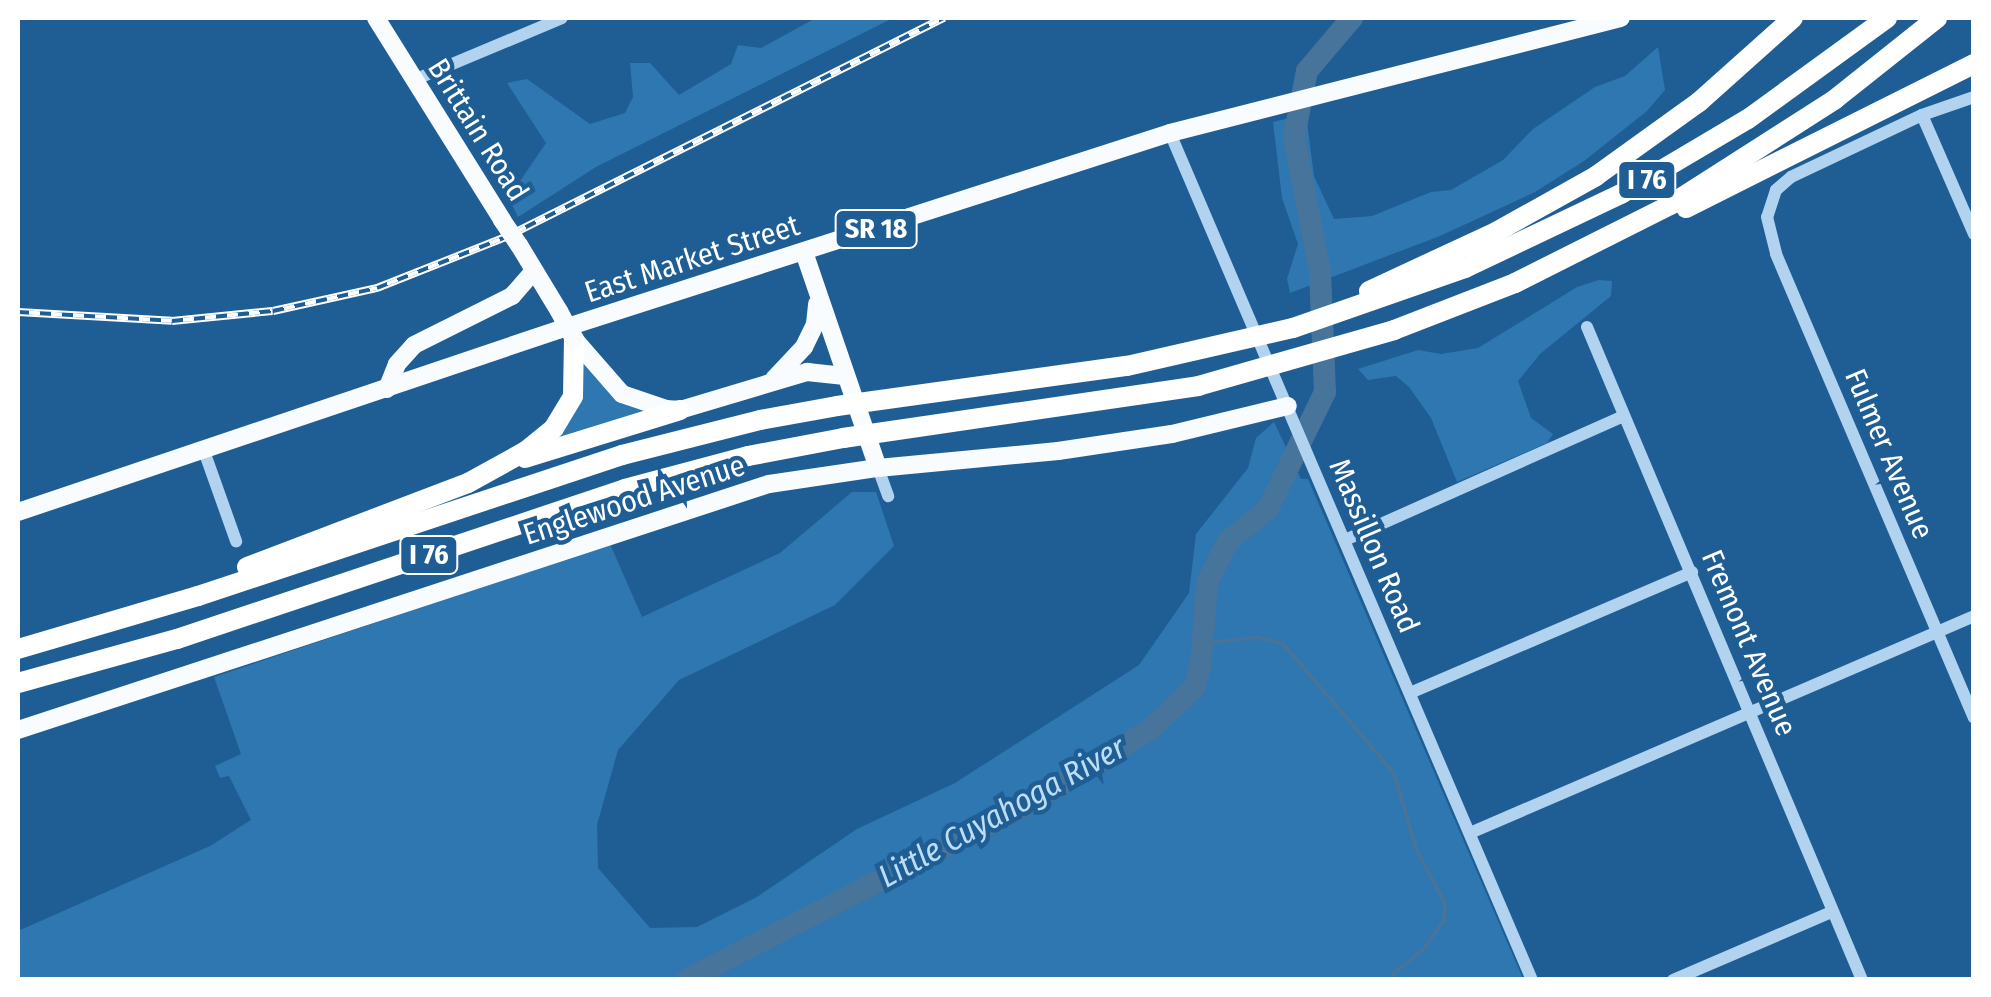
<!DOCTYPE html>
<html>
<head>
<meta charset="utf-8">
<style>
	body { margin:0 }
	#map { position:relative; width:1991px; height:997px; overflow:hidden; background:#1e5e95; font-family:"Fira Sans Condensed",sans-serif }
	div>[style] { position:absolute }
	.green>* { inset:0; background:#2e77b0 }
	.stream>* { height:4px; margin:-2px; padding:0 2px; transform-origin:2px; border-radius:2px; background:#47749a }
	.river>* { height:22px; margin:-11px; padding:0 11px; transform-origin:11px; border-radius:11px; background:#47749a }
	.minor>* { height:12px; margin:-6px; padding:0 6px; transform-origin:6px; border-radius:6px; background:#b1d3ef }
	.major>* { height:18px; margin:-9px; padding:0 9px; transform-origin:9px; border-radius:9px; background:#f9fcff }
	.highway>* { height:20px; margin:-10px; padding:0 10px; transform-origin:10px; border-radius:10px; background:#fff }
	.rail>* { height:8px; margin-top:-4px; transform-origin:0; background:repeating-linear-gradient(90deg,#1e5e95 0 11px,#fff 0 22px); box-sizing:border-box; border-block:2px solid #fff }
	.major-bridge>* { height:18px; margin:-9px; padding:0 9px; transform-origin:9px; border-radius:9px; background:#f9fcff }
	.highway-bridge>* { height:20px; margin:-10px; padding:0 10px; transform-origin:10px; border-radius:10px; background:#fff }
	span { translate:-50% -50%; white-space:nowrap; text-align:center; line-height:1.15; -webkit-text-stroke:9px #1e5e95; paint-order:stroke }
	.shield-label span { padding:2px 8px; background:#1e5e95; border:2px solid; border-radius:8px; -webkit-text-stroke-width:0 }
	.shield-label { font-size:28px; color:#fff; font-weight:700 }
	.street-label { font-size:30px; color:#fff }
	.water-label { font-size:32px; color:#bdddf5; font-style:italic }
	.frame { position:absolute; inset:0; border:20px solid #fff; pointer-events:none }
</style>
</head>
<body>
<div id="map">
	<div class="green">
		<div style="clip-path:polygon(816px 18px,893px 18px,596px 167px,518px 217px,511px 203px,516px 187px,546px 143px,507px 83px,527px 79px,590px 124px,625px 113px,633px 97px,630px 63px,650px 63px,679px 95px,731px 64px,738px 45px,761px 48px)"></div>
		<div style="clip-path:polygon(1658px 47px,1665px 90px,1647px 111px,1584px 161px,1535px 192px,1440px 236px,1290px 293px,1287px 279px,1298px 244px,1282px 198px,1273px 122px,1306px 114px,1314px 176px,1334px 219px,1372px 216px,1431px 192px,1451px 190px,1503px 160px,1533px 129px,1595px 87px,1625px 76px)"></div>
		<div style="clip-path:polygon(1599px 280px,1612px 281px,1611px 296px,1540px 354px,1518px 381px,1531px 418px,1553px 434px,1547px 443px,1457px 482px,1431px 418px,1409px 387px,1396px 376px,1368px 380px,1358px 369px,1418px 350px,1441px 354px,1478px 348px,1577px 287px)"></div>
		<div style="clip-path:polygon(583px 360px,651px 409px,554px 442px)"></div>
		<div style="clip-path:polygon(1274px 422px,1301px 479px,1308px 479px,1523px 979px,18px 980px,18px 931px,210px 846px,251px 820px,229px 776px,220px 778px,215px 766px,241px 754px,214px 677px,610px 544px,642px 617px,780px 553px,852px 492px,876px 492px,894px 546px,835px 605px,679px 680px,618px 750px,597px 825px,598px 868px,650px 928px,697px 927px,757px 897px,857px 829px,955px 783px,1139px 665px,1189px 593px,1196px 534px,1248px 468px,1256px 438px)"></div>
	</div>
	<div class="stream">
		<div style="left:1203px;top:644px;width:54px;rotate:-7.4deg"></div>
		<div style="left:1257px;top:637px;width:27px;rotate:15deg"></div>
		<div style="left:1283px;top:644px;width:170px;rotate:49.3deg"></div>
		<div style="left:1394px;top:773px;width:81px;rotate:73.6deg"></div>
		<div style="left:1417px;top:851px;width:59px;rotate:61.7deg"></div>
		<div style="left:1445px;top:903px;width:17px;rotate:93deg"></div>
		<div style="left:1444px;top:920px;width:35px;rotate:125deg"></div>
		<div style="left:1424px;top:949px;width:38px;rotate:141deg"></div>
		<div style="left:1394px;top:973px;width:7px;rotate:90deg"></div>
	</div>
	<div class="river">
		<div style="left:686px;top:980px;width:394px;rotate:-27.2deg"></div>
		<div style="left:1036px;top:800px;width:137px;rotate:-31.8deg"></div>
		<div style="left:1152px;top:728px;width:58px;rotate:-43.6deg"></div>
		<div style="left:1194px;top:688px;width:26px;rotate:-74deg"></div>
		<div style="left:1201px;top:663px;width:80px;rotate:-85.7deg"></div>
		<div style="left:1207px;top:583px;width:47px;rotate:-63.4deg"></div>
		<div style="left:1228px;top:541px;width:51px;rotate:-38.7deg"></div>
		<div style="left:1268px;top:509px;width:130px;rotate:-64deg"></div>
		<div style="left:1325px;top:392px;width:120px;rotate:-92.4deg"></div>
		<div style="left:1320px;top:272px;width:137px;rotate:-100.9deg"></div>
		<div style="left:1294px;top:137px;width:67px;rotate:-78.9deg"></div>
		<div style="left:1307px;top:71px;width:70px;rotate:-49.7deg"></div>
	</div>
	<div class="minor">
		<div style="left:414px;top:80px;width:160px;rotate:-22.7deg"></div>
		<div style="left:1974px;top:97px;width:55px;rotate:160.9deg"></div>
		<div style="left:1922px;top:115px;width:145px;rotate:154.7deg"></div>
		<div style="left:1791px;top:177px;width:20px;rotate:139deg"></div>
		<div style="left:1776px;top:190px;width:28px;rotate:108deg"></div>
		<div style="left:1767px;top:217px;width:38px;rotate:76deg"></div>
		<div style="left:1776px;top:254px;width:504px;rotate:66.89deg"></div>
		<div style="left:1922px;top:115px;width:130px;rotate:66.4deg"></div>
		<div style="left:1170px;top:133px;width:921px;rotate:66.86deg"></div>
		<div style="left:1587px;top:327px;width:709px;rotate:67.16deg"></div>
		<div style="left:204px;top:451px;width:96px;rotate:70.4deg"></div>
		<div style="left:878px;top:468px;width:30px;rotate:70deg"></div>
		<div style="left:1345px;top:540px;width:305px;rotate:-24deg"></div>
		<div style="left:1410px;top:693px;width:307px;rotate:-23.2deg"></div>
		<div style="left:1470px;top:833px;width:549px;rotate:-23.29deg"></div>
		<div style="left:1673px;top:980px;width:173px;rotate:-23.2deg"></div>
	</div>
	<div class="major">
		<div style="left:376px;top:18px;width:238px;rotate:58deg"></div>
		<div style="left:519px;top:245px;width:77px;rotate:58.8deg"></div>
		<div style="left:804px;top:252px;width:228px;rotate:71.1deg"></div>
		<div style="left:574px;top:339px;width:73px;rotate:48.9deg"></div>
		<div style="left:622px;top:394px;width:46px;rotate:18.8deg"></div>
		<div style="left:666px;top:409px;width:14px;rotate:4deg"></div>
		<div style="left:680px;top:410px;width:133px;rotate:-16.7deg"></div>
		<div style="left:807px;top:372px;width:38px;rotate:6deg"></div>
		<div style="left:774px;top:379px;width:44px;rotate:-46.8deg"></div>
		<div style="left:804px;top:347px;width:25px;rotate:-64deg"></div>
		<div style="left:815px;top:324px;width:20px;rotate:-84deg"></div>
		<div style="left:387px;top:389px;width:27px;rotate:-68deg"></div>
		<div style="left:397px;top:364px;width:25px;rotate:-48deg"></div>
		<div style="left:414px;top:345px;width:110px;rotate:-26.6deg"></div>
		<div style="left:512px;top:296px;width:33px;rotate:-49deg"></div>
		<div style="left:18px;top:512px;width:570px;rotate:-18.63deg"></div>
		<div style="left:558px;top:330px;width:643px;rotate:-17.84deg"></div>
		<div style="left:1170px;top:133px;width:465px;rotate:-14.3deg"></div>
		<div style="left:18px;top:730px;width:790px;rotate:-18.14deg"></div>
		<div style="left:769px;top:484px;width:110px;rotate:-8.4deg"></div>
		<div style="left:878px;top:468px;width:181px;rotate:-5.4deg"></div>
		<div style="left:1058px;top:451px;width:115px;rotate:-8.5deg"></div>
		<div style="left:1172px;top:434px;width:119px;rotate:-13.6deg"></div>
	</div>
	<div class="highway">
		<div style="left:1686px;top:208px;width:322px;rotate:-26.6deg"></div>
		<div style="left:1369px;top:291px;width:140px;rotate:-24.9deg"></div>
		<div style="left:1496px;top:232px;width:115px;rotate:-29.2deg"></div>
		<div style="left:1596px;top:176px;width:127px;rotate:-35.7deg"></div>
		<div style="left:1699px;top:102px;width:126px;rotate:-41.8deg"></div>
		<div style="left:1293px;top:328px;width:182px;rotate:-19.2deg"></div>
		<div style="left:1465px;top:268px;width:173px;rotate:-25.4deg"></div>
		<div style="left:1621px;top:194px;width:147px;rotate:-30.6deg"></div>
		<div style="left:1748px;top:119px;width:172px;rotate:-36deg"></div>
		<div style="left:1394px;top:330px;width:130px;rotate:-21.2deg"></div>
		<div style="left:1515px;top:283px;width:174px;rotate:-26.7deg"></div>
		<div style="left:1670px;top:205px;width:195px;rotate:-32.6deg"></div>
		<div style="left:1834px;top:100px;width:132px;rotate:-38.5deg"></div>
		<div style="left:525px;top:458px;width:162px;rotate:-17.2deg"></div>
		<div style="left:247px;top:567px;width:236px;rotate:-20.8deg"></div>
		<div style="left:468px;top:483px;width:66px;rotate:-28.9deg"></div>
		<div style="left:526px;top:451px;width:36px;rotate:-39deg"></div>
		<div style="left:554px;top:428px;width:37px;rotate:-59deg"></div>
		<div style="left:573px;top:396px;width:57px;rotate:-89deg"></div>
		<div style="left:18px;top:649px;width:188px;rotate:-16.4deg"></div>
		<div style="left:198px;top:596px;width:447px;rotate:-18.4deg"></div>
		<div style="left:622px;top:455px;width:142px;rotate:-14.2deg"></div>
		<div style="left:760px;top:420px;width:78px;rotate:-10.3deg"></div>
		<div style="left:18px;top:683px;width:165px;rotate:-15.5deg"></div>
		<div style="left:177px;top:639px;width:472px;rotate:-18.5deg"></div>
		<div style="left:625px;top:489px;width:127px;rotate:-15deg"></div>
		<div style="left:748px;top:456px;width:97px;rotate:-10.7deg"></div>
	</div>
	<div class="rail">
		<div style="left:18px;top:312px;width:154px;rotate:3.3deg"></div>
		<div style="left:172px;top:321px;width:101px;rotate:-5.7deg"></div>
		<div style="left:273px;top:311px;width:107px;rotate:-12.5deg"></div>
		<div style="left:377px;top:288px;width:139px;rotate:-21.6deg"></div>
		<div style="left:506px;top:237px;width:490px;rotate:-26.6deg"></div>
	</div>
	<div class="major-bridge">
		<div style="left:502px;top:220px;width:30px;rotate:56deg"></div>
		<div style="left:559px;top:311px;width:32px;rotate:62deg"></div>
	</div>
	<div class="highway-bridge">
		<div style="left:837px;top:406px;width:293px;rotate:-7.9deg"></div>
		<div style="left:1127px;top:366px;width:170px;rotate:-12.9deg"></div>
		<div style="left:843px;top:438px;width:359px;rotate:-8.3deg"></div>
		<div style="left:1198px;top:386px;width:204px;rotate:-15.9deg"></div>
	</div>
	<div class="shield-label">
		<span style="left:1647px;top:180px">I 76</span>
		<span style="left:876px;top:229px">SR 18</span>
		<span style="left:429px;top:555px">I 76</span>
	</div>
	<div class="street-label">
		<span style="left:478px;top:130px;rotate:58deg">Brittain Road</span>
		<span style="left:692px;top:259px;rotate:-18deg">East Market Street</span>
		<span style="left:1889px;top:454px;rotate:67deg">Fulmer Avenue</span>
		<span style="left:634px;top:500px;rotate:-18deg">Englewood Avenue</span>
		<span style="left:1374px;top:546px;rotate:67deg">Massillon Road</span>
		<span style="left:1749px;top:643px;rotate:67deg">Fremont Avenue</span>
	</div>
	<div class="water-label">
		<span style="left:1002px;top:812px;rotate:-29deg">Little Cuyahoga River</span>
	</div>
	<div class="frame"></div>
</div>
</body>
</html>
